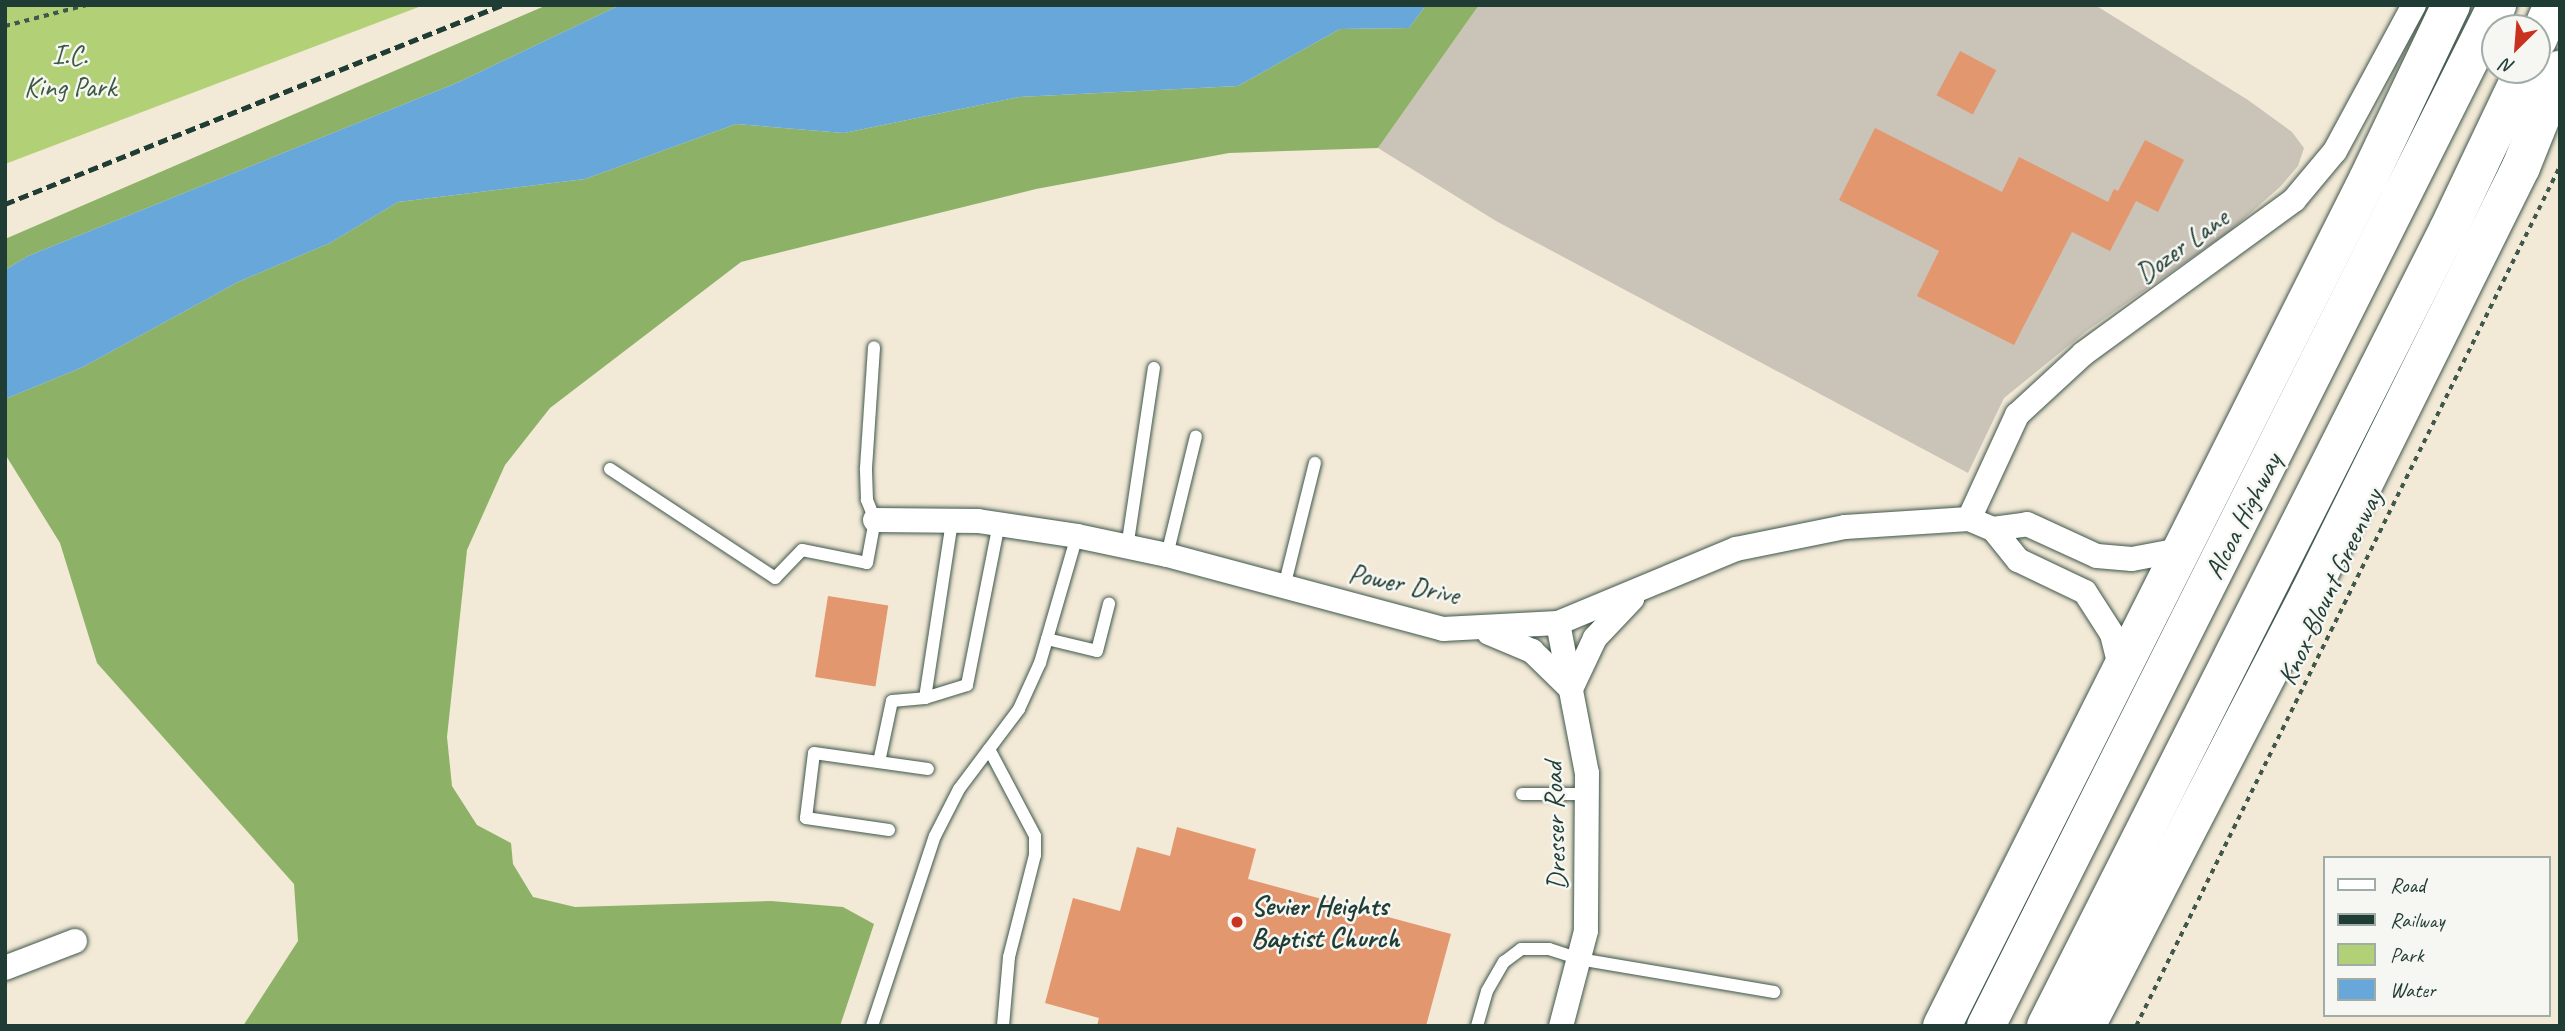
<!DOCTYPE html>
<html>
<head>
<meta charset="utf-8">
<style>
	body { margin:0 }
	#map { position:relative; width:2565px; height:1031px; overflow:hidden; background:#f2e9d6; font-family:Caveat,sans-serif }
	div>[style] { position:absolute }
	.industrial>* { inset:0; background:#cac3b8 }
	.green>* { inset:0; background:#b2d076 }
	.forest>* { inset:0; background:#8db267 }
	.water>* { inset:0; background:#67a7da }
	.building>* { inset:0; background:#e2976f; transform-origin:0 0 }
	.path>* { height:3.5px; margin-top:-1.75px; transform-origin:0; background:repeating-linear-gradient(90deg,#3f574c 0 5px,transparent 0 10px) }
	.roads { filter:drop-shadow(0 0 2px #3f574c) drop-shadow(0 0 2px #3f574c) }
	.service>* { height:12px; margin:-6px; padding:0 6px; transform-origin:6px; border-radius:6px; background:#fff }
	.minor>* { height:24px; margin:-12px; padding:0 12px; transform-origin:12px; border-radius:12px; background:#fff }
	.motorway>* { height:38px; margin:-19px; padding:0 19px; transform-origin:19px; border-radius:19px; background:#fff }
	.rail>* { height:5px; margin-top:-2.5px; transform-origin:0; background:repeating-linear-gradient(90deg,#1f3d34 0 10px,transparent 0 15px) }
	.dots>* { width:19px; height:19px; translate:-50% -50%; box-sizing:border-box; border:4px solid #f6f6f2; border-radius:50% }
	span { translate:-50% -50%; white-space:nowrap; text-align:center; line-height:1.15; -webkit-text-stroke:5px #f6f6f2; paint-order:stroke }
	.park-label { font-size:28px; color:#3c5a41 }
	.street-label { font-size:28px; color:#1f3d34 }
	.poi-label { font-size:28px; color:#1f3d34; font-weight:700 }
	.left { translate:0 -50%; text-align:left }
	.frame { position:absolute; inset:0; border:7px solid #1f3d34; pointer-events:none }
	.legend { position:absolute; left:2323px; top:856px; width:228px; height:161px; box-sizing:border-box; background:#f6f6f2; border:2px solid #a0aca6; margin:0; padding:9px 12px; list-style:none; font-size:21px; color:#1f3d34 }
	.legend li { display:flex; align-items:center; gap:14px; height:35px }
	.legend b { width:35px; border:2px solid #a0aca6 }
	.north { position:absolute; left:2481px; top:14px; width:70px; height:70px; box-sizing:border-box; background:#f6f6f2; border:2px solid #a0aca6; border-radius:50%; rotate:205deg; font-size:19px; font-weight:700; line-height:28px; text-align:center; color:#1f3d34 }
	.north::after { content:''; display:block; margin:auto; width:24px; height:32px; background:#c8321e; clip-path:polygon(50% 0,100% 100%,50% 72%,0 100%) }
</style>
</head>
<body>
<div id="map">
	<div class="industrial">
		<div style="clip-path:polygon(1479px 5px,2095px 5px,2248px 100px,2292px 132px,2304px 148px,2298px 166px,2281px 186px,2230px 231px,2088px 330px,2004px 398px,1968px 473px,1496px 221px,1378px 148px)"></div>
	</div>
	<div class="green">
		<div style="clip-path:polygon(5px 5px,424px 5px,5px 164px)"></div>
	</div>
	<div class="forest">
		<div style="clip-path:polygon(547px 5px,620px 5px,459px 82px,28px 256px,5px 270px,5px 239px)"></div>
		<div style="clip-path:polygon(1426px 5px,1479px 5px,1378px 148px,1229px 153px,1036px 189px,741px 262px,550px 408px,505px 465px,467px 550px,447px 737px,452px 786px,477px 825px,511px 843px,513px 864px,533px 897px,575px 907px,771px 901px,843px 907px,874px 924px,840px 1026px,243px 1026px,298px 941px,294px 884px,97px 663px,60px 543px,5px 454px,5px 399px,83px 367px,238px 282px,330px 243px,398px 202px,585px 179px,736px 124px,844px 133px,1019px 97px,1238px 86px,1340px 29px,1409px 28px)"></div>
	</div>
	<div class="water">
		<div style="clip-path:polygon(620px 5px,1426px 5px,1409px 28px,1340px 29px,1238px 86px,1019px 97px,844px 133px,736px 124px,585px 179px,398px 202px,330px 243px,238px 282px,83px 367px,5px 399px,5px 270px,28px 256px,459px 82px)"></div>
	</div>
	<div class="building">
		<div style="left:1960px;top:51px;width:41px;height:50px;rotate:28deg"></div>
		<div style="clip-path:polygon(1875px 128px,2002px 192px,2019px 157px,2108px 202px,2114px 189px,2118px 191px,2145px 140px,2184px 160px,2158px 212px,2136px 201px,2110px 251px,2072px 232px,2014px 345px,1917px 296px,1939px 251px,1839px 200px)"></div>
		<div style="left:828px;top:596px;width:61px;height:82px;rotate:9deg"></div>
		<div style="clip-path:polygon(1177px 827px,1256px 849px,1248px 879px,1451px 934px,1426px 1026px,1097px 1026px,1099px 1018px,1045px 1003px,1073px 898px,1120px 911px,1137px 847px,1170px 856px)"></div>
	</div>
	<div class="path">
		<div style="left:5px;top:26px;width:84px;rotate:-14.5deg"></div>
		<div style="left:2136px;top:1026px;width:959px;rotate:-63.76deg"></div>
	</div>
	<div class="roads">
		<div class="service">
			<div style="left:610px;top:469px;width:198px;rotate:33.4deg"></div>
			<div style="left:775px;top:578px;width:39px;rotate:-46deg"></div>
			<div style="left:802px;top:550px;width:66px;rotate:11.3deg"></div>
			<div style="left:867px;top:563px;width:44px;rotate:-79.5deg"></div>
			<div style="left:875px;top:520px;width:22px;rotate:-112deg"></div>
			<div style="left:867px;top:500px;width:32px;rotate:-92deg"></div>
			<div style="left:866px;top:468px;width:121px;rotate:-86.2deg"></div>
			<div style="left:1127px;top:548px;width:182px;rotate:-81.5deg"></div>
			<div style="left:1167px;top:555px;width:122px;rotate:-76.3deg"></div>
			<div style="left:1284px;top:587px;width:128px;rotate:-76deg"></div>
			<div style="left:1047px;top:639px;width:51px;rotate:13.5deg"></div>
			<div style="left:1097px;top:651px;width:49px;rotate:-75.7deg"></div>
			<div style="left:925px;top:698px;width:179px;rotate:-81.3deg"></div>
			<div style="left:989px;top:749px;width:98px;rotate:62.1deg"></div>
			<div style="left:1035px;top:836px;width:19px;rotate:90deg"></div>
			<div style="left:1035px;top:855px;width:105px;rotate:104.3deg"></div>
			<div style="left:1009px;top:957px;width:69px;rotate:95deg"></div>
			<div style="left:879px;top:762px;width:62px;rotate:-78deg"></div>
			<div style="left:892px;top:701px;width:33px;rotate:-5deg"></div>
			<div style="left:925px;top:698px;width:44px;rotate:-17.2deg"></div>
			<div style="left:967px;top:685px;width:164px;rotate:-78.8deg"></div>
			<div style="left:1522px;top:794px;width:65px"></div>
			<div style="left:889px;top:830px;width:84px;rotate:-171.8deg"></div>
			<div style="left:806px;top:818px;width:65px;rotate:-83deg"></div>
			<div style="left:814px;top:753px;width:115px;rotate:8deg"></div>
			<div style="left:872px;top:1026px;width:200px;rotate:-71.7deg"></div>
			<div style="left:935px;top:836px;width:53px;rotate:-62.9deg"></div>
			<div style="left:959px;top:789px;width:100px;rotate:-53.1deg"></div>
			<div style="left:1019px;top:709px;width:51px;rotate:-65.5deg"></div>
			<div style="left:1040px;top:663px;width:132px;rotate:-73.8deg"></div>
			<div style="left:1477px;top:1026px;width:36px;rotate:-74deg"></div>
			<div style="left:1487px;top:991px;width:34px;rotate:-60deg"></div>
			<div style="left:1504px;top:962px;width:21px;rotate:-37deg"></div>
			<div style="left:1521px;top:949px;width:28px"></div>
			<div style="left:1549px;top:949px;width:32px;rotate:18deg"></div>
			<div style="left:1579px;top:959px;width:198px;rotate:9.6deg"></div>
		</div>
		<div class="minor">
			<div style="left:1969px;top:519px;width:115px;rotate:-65.2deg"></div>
			<div style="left:2017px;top:415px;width:90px;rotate:-42.7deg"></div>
			<div style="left:2083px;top:354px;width:261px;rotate:-36.1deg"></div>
			<div style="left:2294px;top:200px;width:64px;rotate:-50.1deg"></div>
			<div style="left:2335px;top:151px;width:166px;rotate:-61.6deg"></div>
			<div style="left:875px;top:520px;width:103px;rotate:0.6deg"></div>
			<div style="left:978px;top:521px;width:100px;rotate:8.6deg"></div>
			<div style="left:1077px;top:536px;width:92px;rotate:11.9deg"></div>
			<div style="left:1167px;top:555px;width:286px;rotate:15deg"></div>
			<div style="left:1443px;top:629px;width:115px;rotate:-3deg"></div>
			<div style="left:1558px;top:623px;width:193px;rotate:-22.6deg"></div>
			<div style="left:1736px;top:549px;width:111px;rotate:-11.4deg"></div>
			<div style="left:1845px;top:527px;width:124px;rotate:-3.7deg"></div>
			<div style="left:1969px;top:519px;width:26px;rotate:23deg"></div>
			<div style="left:1993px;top:529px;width:40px;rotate:51deg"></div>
			<div style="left:2018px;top:560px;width:74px;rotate:25.5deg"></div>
			<div style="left:2085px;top:592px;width:50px;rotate:57.3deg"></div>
			<div style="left:2112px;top:634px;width:36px;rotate:76deg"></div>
			<div style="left:1993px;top:529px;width:34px;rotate:-8deg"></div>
			<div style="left:2027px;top:524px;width:77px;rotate:24.6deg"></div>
			<div style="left:2097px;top:556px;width:35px;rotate:5deg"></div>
			<div style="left:2132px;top:559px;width:49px;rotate:-10.6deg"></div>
			<div style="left:1558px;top:623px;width:153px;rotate:79.1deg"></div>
			<div style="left:1587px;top:773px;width:158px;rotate:90.4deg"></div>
			<div style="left:1586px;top:931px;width:98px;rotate:104.7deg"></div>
			<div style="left:1489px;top:633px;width:47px;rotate:22.7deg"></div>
			<div style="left:1532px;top:651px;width:54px;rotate:44.3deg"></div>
			<div style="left:1571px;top:689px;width:56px;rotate:-64.8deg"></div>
			<div style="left:1595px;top:638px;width:54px;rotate:-46.5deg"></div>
			<div style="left:5px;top:968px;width:75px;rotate:-21.1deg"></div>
		</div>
		<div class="motorway">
			<div style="left:2537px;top:41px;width:39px;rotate:-66deg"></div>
			<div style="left:1942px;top:1026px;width:948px;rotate:-63.3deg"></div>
			<div style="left:2368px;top:179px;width:193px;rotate:-64.5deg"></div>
			<div style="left:1986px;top:1026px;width:1142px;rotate:-63.41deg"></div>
			<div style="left:2046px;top:1026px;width:892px;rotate:-63.21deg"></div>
			<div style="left:2448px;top:230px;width:177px;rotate:-64.6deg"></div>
			<div style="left:2086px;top:1026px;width:486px;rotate:-62.7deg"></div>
			<div style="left:2309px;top:594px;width:477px;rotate:-63.6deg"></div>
			<div style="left:2521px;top:167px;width:105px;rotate:-68.1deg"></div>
		</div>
	</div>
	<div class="rail">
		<div style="left:5px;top:204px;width:535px;rotate:-21.82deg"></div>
	</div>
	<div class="dots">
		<div style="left:1237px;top:922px;background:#c8321e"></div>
	</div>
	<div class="park-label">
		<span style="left:70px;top:71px">I.C.<br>King Park</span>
	</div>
	<div class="street-label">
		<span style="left:2182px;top:246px;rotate:-36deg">Dozer Lane</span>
		<span style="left:2243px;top:516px;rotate:-63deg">Alcoa Highway</span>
		<span style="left:1404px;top:584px;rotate:12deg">Power Drive</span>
		<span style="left:2330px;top:587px;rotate:-65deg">Knox-Blount Greenway</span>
		<span style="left:1555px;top:826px;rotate:-92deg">Dresser Road</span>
	</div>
	<div class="poi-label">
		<span class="left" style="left:1251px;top:922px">Sevier Heights<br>Baptist Church</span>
	</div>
	<div class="frame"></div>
	<ul class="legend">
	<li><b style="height:9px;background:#fff"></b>Road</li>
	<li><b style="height:9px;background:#1f3d34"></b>Railway</li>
	<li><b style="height:19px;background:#b2d076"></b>Park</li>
	<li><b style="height:19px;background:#67a7da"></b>Water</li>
	</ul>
	<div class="north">N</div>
</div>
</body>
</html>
